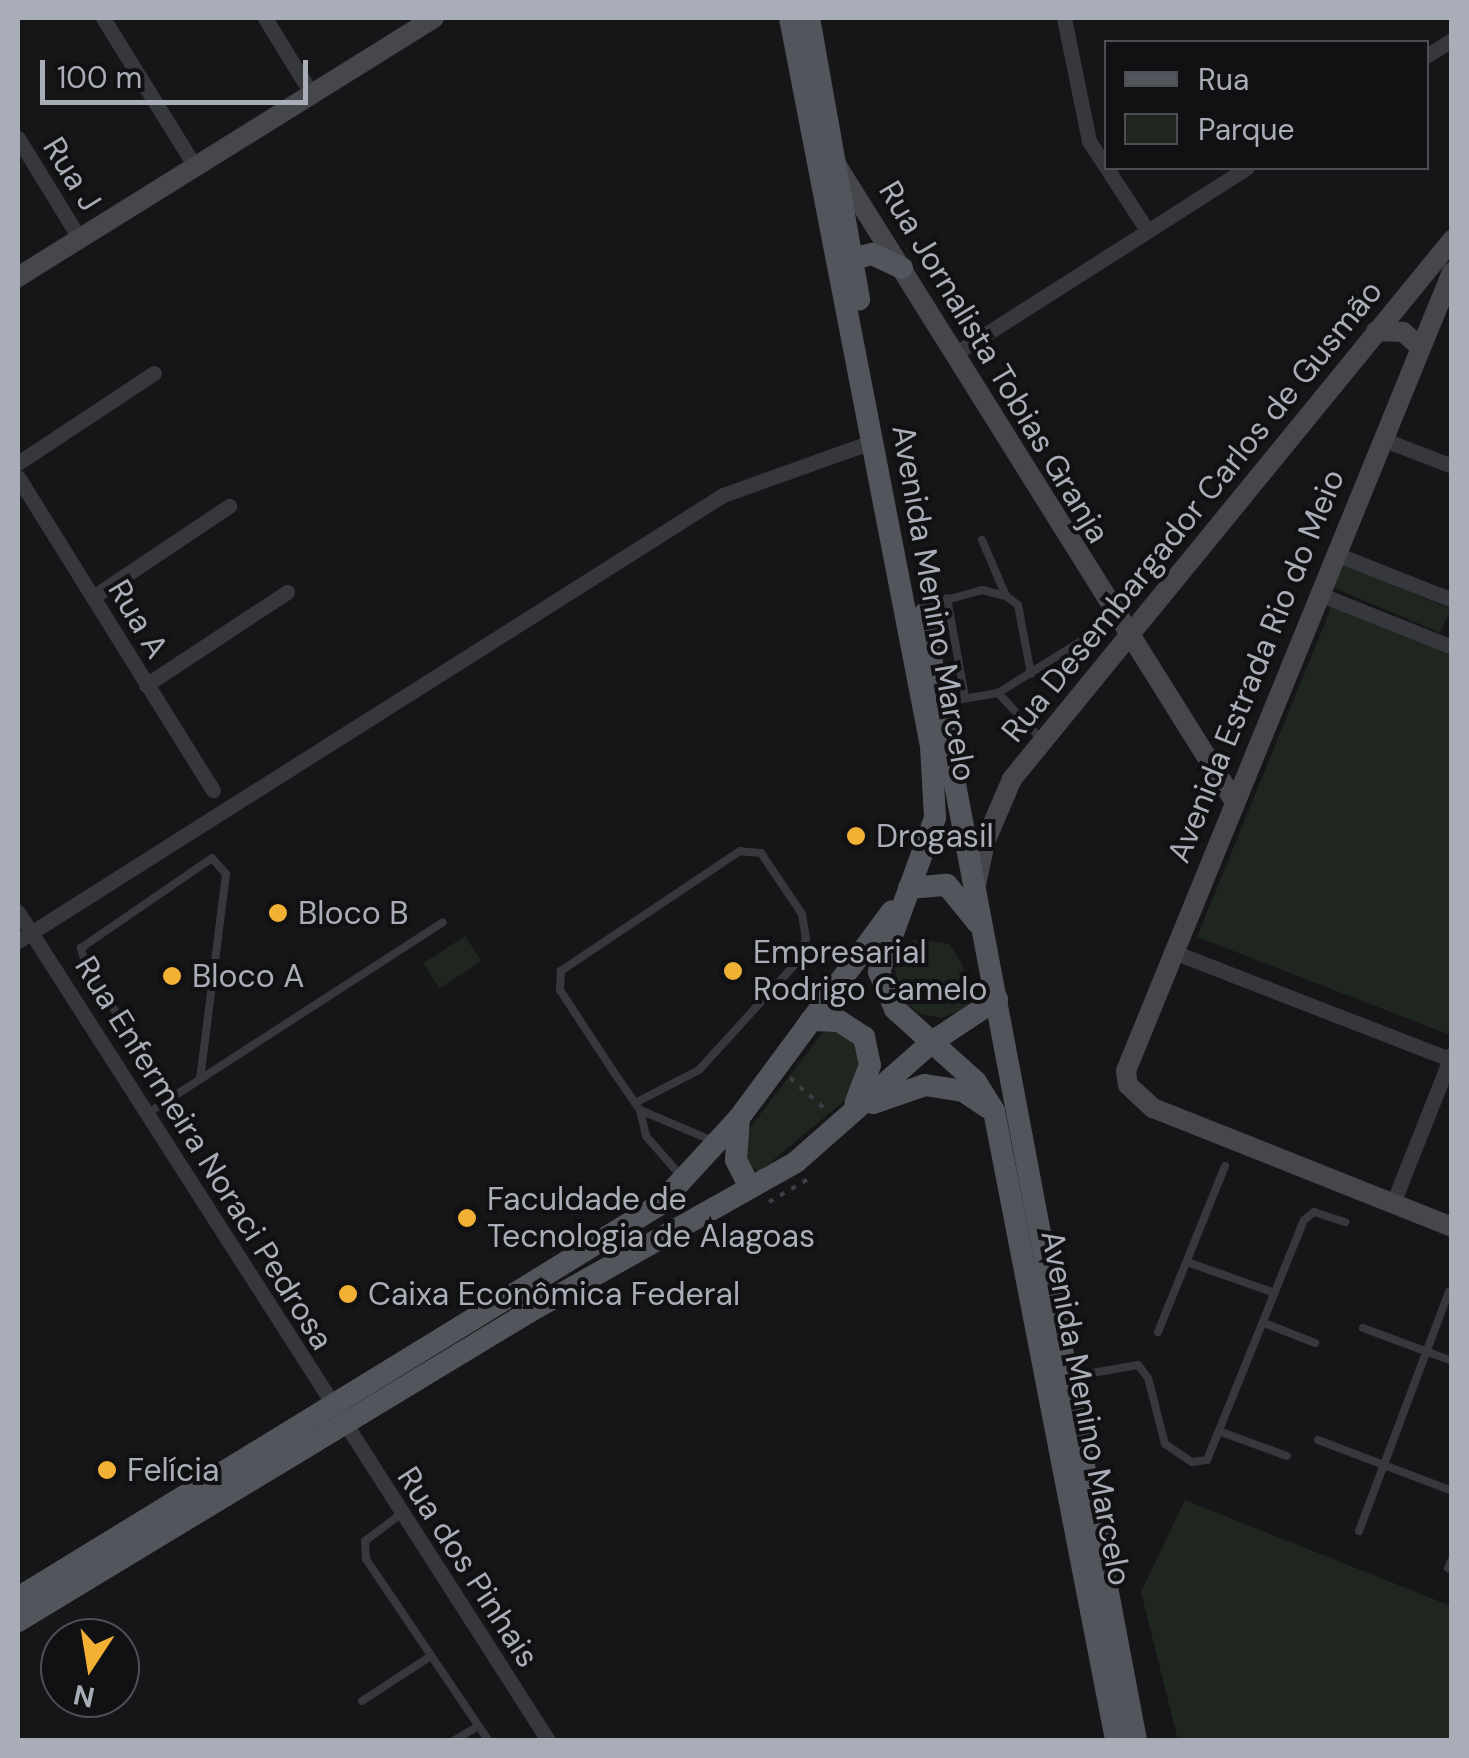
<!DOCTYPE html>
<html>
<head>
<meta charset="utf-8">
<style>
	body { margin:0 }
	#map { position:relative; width:1469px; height:1758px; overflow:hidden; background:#161618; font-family:"DM Sans",sans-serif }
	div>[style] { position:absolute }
	.green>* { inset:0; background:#1e261f; transform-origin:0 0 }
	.path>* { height:4px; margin-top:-2px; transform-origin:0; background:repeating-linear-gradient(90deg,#3d3f44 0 5px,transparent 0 13px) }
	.lane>* { height:8px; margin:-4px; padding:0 4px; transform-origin:4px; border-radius:4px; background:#37383d }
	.street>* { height:15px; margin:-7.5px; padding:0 7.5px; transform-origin:7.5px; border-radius:7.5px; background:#37383d }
	.secondary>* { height:20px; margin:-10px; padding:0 10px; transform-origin:10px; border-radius:10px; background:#45474d }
	.primary>* { height:22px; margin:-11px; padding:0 11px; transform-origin:11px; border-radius:11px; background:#53555c }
	.dots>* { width:28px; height:28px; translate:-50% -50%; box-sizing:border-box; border:5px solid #111113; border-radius:50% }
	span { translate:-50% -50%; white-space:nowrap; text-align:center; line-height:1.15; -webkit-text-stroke:8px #111113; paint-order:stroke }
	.street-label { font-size:32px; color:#a8adb8 }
	.poi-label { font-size:32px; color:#a8adb8 }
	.left { translate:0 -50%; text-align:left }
	.frame { position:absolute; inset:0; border:20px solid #a8adb8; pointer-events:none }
	.legend { position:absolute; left:1104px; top:40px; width:325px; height:130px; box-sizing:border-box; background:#111113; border:2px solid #4d4f55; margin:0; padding:12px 18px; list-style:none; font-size:30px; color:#a8adb8 }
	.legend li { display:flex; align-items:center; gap:20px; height:50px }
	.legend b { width:50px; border:2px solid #4d4f55 }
	.north { position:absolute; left:40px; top:1618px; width:100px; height:100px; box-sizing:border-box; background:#111113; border:2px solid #4d4f55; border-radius:50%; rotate:192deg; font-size:28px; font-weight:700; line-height:40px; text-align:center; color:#a8adb8 }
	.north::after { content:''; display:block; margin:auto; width:35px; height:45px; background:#f2b134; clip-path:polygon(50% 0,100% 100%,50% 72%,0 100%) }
	.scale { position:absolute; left:40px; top:60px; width:268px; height:45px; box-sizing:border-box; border:5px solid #a8adb8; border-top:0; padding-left:12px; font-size:30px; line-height:35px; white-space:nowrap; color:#a8adb8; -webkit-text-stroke:8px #111113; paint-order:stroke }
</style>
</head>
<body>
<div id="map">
	<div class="green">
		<div style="left:1340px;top:562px;width:120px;height:26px;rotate:23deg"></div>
		<div style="clip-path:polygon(1333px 603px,1451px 652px,1450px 1035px,1197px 937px)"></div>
		<div style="left:465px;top:936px;width:30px;height:50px;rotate:57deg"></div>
		<div style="clip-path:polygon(917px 939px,949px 944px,962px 963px,970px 1007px,941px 1018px,920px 1014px,901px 999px,893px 960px,900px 945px)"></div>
		<div style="clip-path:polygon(844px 1028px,862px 1048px,849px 1097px,759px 1172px,748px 1166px,743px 1137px,822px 1033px)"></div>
		<div style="clip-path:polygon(1185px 1500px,1451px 1606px,1451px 1740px,1178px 1740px,1141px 1592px)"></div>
	</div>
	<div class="path">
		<div style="left:790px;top:1078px;width:45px;rotate:41.4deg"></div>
		<div style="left:769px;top:1202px;width:45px;rotate:-30.5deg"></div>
	</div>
	<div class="lane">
		<div style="left:982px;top:540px;width:61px;rotate:66.8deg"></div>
		<div style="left:947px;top:598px;width:101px;rotate:79.7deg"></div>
		<div style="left:921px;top:607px;width:63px;rotate:-15.6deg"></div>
		<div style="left:982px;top:590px;width:25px;rotate:14deg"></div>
		<div style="left:1006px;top:596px;width:15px;rotate:37deg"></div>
		<div style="left:1018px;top:605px;width:70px;rotate:79.3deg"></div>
		<div style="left:998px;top:693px;width:64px;rotate:46.9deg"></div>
		<div style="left:945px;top:702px;width:54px;rotate:-9.6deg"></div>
		<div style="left:998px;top:693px;width:138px;rotate:-32deg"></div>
		<div style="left:171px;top:1097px;width:156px;rotate:-123deg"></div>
		<div style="left:86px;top:966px;width:19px;rotate:-106deg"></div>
		<div style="left:81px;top:948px;width:159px;rotate:-34.5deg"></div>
		<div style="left:212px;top:858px;width:21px;rotate:49deg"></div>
		<div style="left:226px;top:874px;width:207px;rotate:97.2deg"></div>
		<div style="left:635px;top:1103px;width:72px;rotate:-27.3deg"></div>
		<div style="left:699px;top:1070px;width:149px;rotate:-47.7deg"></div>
		<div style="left:799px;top:960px;width:22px;rotate:-72deg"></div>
		<div style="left:806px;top:939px;width:25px;rotate:-99deg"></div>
		<div style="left:802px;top:914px;width:73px;rotate:-123.9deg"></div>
		<div style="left:761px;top:853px;width:21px;rotate:-175deg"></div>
		<div style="left:740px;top:851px;width:216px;rotate:146.2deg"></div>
		<div style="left:561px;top:971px;width:19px;rotate:93deg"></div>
		<div style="left:560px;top:990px;width:100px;rotate:56.8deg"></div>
		<div style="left:615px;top:1074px;width:35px;rotate:55deg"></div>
		<div style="left:635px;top:1103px;width:9px;rotate:54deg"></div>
		<div style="left:148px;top:1113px;width:351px;rotate:-32.9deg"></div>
		<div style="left:681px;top:1176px;width:53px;rotate:-131.2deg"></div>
		<div style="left:646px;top:1136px;width:27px;rotate:-103deg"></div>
		<div style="left:640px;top:1110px;width:79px;rotate:23deg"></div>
		<div style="left:1187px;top:1262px;width:93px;rotate:19.4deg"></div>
		<div style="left:1264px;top:1323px;width:55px;rotate:21.4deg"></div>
		<div style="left:1363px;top:1328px;width:95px;rotate:20.3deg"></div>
		<div style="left:1158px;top:1332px;width:179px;rotate:-68deg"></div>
		<div style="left:1069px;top:1377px;width:70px;rotate:-9.9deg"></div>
		<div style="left:1138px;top:1365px;width:16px;rotate:52deg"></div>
		<div style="left:1148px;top:1378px;width:68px;rotate:75.6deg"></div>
		<div style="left:1165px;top:1444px;width:32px;rotate:34deg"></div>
		<div style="left:1192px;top:1462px;width:15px;rotate:-8deg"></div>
		<div style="left:1207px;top:1460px;width:259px;rotate:-68deg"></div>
		<div style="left:1304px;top:1220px;width:13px;rotate:-39deg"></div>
		<div style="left:1314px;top:1212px;width:33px;rotate:18deg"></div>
		<div style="left:1221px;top:1432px;width:70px;rotate:20deg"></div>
		<div style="left:1318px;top:1440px;width:143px;rotate:20.8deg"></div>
		<div style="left:401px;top:1514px;width:45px;rotate:143.1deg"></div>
		<div style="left:365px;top:1541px;width:18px;rotate:87deg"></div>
		<div style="left:366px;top:1559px;width:218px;rotate:56deg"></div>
		<div style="left:1359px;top:1531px;width:256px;rotate:-69.4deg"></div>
		<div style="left:1448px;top:1568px;width:10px;rotate:-66deg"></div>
		<div style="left:362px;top:1701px;width:82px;rotate:-33.1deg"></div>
		<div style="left:455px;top:1740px;width:27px;rotate:-31deg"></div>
	</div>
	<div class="street">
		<div style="left:103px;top:18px;width:176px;rotate:58.2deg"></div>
		<div style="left:265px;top:18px;width:88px;rotate:58.5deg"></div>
		<div style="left:1064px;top:18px;width:126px;rotate:78.5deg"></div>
		<div style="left:1089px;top:141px;width:106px;rotate:56.9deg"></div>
		<div style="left:1426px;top:56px;width:31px;rotate:-32deg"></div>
		<div style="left:18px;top:138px;width:119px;rotate:58.5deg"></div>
		<div style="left:953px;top:355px;width:348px;rotate:-32.5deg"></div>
		<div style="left:1382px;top:439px;width:75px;rotate:21.1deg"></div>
		<div style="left:18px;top:463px;width:163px;rotate:-33.5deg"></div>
		<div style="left:18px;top:477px;width:369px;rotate:58.1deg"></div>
		<div style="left:1336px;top:554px;width:125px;rotate:21.6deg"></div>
		<div style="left:1319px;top:594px;width:143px;rotate:21.7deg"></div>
		<div style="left:93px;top:597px;width:164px;rotate:-33.8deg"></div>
		<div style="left:146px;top:685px;width:169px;rotate:-33.4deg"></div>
		<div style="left:18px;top:912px;width:983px;rotate:57.38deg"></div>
		<div style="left:18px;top:941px;width:834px;rotate:-32.32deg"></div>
		<div style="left:723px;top:495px;width:160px;rotate:-19.7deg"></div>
		<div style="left:1171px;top:951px;width:298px;rotate:21.2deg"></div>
		<div style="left:1393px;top:1203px;width:160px;rotate:-68.4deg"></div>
	</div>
	<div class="secondary">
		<div style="left:834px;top:161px;width:752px;rotate:57.98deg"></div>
		<div style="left:1452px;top:272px;width:863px;rotate:112.2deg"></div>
		<div style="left:1126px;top:1071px;width:14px;rotate:82deg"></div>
		<div style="left:1128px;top:1085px;width:34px;rotate:43deg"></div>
		<div style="left:1153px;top:1108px;width:322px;rotate:21.7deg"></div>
		<div style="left:18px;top:277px;width:490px;rotate:-31.9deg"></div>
		<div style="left:1376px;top:331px;width:27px;rotate:2deg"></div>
		<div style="left:1403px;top:332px;width:23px;rotate:41deg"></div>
		<div style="left:976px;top:885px;width:44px;rotate:-78.2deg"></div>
		<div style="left:985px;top:842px;width:69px;rotate:-66.8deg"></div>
		<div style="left:1012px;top:779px;width:696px;rotate:-50.77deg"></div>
	</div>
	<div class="primary">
		<div style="left:790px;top:18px;width:742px;rotate:79.04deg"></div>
		<div style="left:931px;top:746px;width:72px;rotate:86.8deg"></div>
		<div style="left:935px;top:818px;width:164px;rotate:110deg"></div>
		<div style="left:879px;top:972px;width:40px;rotate:66.6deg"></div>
		<div style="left:895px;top:1009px;width:109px;rotate:42deg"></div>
		<div style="left:976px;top:1082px;width:34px;rotate:58deg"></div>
		<div style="left:994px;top:1111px;width:641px;rotate:79.02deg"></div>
		<div style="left:809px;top:18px;width:286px;rotate:79.9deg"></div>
		<div style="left:840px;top:262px;width:33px;rotate:-14deg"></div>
		<div style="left:872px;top:254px;width:33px;rotate:25deg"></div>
		<div style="left:923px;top:615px;width:1145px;rotate:79.28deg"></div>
		<div style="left:909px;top:888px;width:38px;rotate:-5deg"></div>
		<div style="left:947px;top:885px;width:48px;rotate:51deg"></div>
		<div style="left:811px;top:1020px;width:28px;rotate:2deg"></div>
		<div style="left:839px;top:1021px;width:30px;rotate:33deg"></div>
		<div style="left:864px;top:1037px;width:29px;rotate:78deg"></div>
		<div style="left:870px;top:1065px;width:40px;rotate:111deg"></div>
		<div style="left:873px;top:1103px;width:55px;rotate:-19.1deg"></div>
		<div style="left:925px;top:1085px;width:38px;rotate:9deg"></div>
		<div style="left:963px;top:1091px;width:29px;rotate:34deg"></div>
		<div style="left:739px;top:1118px;width:42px;rotate:94.1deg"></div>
		<div style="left:736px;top:1160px;width:30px;rotate:63deg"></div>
		<div style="left:18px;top:1598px;width:752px;rotate:-31.51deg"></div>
		<div style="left:659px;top:1205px;width:118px;rotate:-47.4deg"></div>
		<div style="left:739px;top:1118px;width:257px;rotate:-53.5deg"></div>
		<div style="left:18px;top:1621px;width:597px;rotate:-31.16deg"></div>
		<div style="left:529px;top:1312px;width:306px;rotate:-29.3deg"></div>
		<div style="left:796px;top:1162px;width:181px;rotate:-41.4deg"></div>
		<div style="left:932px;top:1042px;width:78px;rotate:-33.5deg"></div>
	</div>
	<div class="dots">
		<div style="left:856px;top:836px;background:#f2b134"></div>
		<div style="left:278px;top:913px;background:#f2b134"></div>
		<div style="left:733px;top:971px;background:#f2b134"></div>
		<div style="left:172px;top:976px;background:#f2b134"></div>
		<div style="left:467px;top:1218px;background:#f2b134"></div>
		<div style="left:348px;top:1294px;background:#f2b134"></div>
		<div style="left:107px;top:1470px;background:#f2b134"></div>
	</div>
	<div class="street-label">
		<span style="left:72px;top:174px;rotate:58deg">Rua J</span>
		<span style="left:994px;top:362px;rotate:59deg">Rua Jornalista Tobias Granja</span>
		<span style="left:1192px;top:511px;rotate:-51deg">Rua Desembargador Carlos de Gusmão</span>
		<span style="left:934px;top:603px;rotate:80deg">Avenida Menino Marcelo</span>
		<span style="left:138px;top:619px;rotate:59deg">Rua A</span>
		<span style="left:1256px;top:666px;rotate:-68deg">Avenida Estrada Rio do Meio</span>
		<span style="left:204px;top:1153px;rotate:58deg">Rua Enfermeira Noraci Pedrosa</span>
		<span style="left:1086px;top:1408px;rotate:79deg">Avenida Menino Marcelo</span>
		<span style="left:468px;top:1567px;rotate:57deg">Rua dos Pinhais</span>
	</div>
	<div class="poi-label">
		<span class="left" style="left:876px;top:836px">Drogasil</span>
		<span class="left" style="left:298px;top:913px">Bloco B</span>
		<span class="left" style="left:753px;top:971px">Empresarial<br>Rodrigo Camelo</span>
		<span class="left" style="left:192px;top:976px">Bloco A</span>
		<span class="left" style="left:487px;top:1218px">Faculdade de<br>Tecnologia de Alagoas</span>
		<span class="left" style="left:368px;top:1294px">Caixa Econômica Federal</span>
		<span class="left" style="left:127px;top:1470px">Felícia</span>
	</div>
	<div class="frame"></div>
	<ul class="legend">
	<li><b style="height:12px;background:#53555c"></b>Rua</li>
	<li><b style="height:28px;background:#1e261f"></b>Parque</li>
	</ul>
	<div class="north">N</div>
	<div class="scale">100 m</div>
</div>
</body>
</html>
